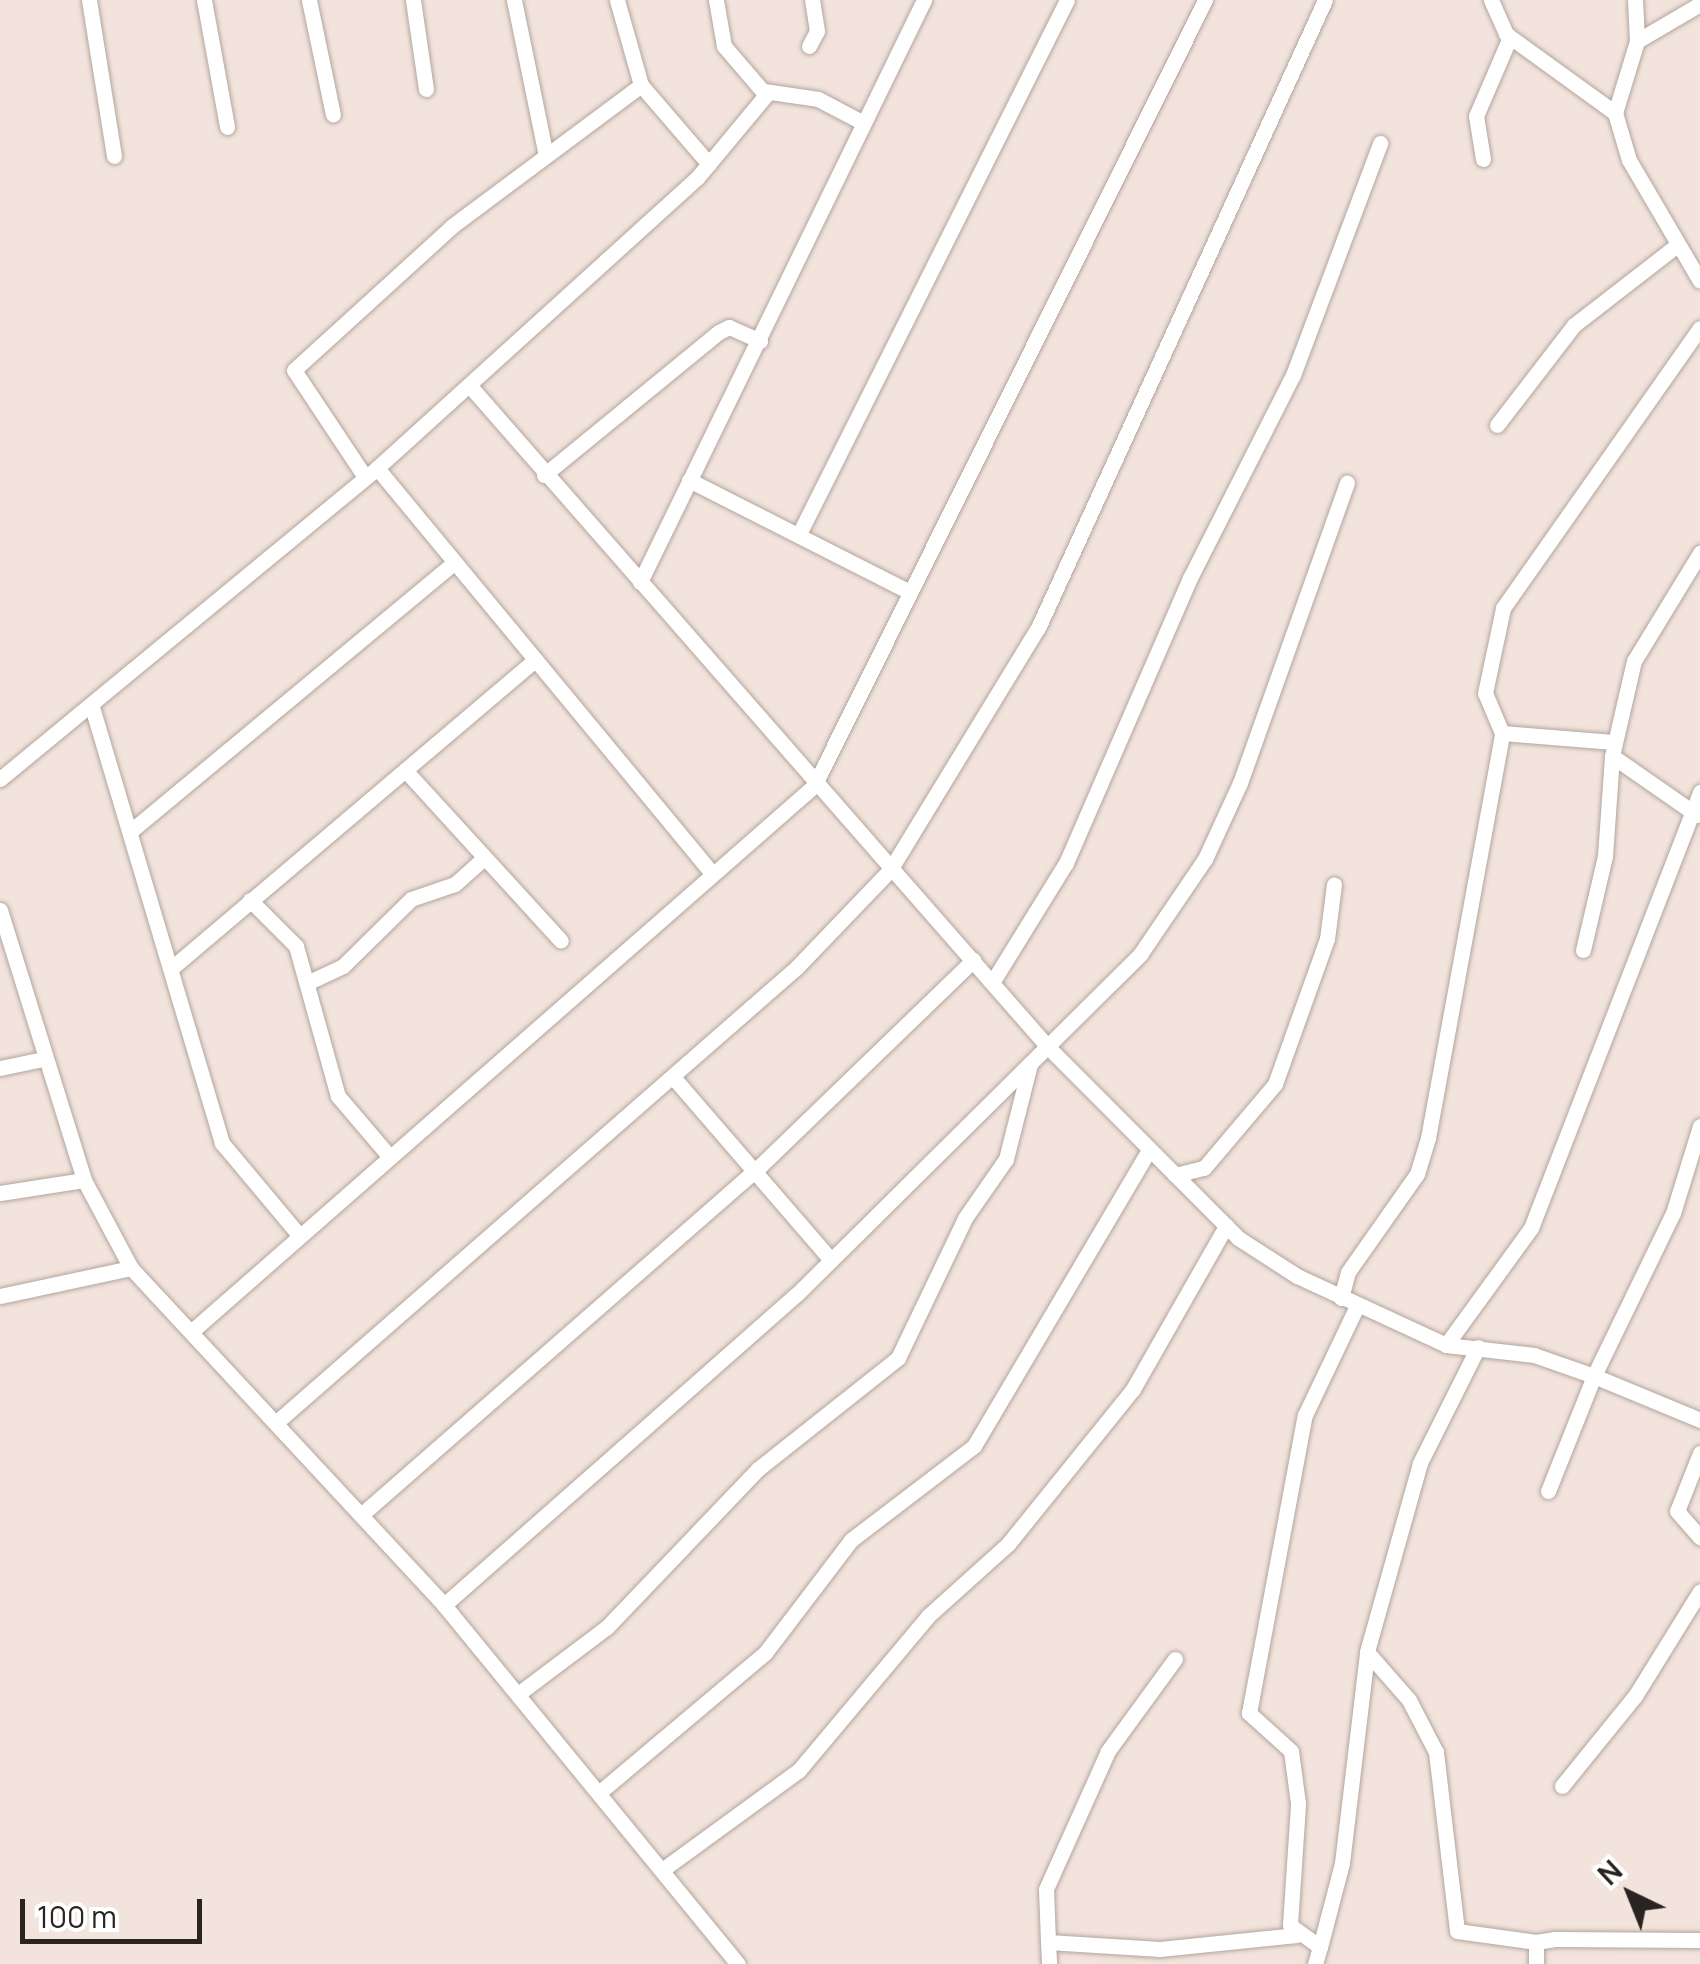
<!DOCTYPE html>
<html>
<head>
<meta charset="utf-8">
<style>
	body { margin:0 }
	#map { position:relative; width:1700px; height:1964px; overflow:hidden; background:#f2e4dc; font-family:Manrope,sans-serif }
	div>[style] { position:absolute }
	.roads { filter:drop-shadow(0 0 2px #b2a59d) drop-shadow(0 0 2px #b2a59d) }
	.minor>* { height:15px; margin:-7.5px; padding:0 7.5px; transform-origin:7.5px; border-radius:7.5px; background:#fff }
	span { translate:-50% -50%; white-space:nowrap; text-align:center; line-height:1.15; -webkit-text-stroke:9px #fff; paint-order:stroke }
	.north { position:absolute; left:1580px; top:1844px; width:100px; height:100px; -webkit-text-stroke:8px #fff; paint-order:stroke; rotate:317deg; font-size:28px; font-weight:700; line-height:40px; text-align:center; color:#292420 }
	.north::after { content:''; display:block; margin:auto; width:35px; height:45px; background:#292420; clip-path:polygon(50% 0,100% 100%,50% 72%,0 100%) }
	.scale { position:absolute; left:20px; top:1899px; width:182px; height:45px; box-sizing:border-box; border:5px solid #292420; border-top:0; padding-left:12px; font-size:30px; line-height:35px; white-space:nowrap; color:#292420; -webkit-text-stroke:8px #fff; paint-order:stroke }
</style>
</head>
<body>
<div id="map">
	<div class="roads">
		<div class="minor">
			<div style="left:89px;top:0;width:158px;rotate:80.9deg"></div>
			<div style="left:204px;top:0;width:129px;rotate:79.7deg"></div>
			<div style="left:309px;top:0;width:117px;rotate:78.2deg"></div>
			<div style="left:413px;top:0;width:90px;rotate:81.7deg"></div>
			<div style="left:514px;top:0;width:154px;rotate:78.4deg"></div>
			<div style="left:1491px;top:0;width:37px;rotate:66deg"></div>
			<div style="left:1506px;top:34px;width:135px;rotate:35.9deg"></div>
			<div style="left:1635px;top:0;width:41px;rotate:87.2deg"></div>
			<div style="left:1700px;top:4px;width:73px;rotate:149.6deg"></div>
			<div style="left:1637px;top:41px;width:75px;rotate:107deg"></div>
			<div style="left:1615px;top:113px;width:49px;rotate:73.4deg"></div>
			<div style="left:1629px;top:160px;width:140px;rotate:59.6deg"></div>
			<div style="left:809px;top:46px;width:17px;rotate:-62deg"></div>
			<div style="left:817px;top:31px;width:31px;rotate:-99deg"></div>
			<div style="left:641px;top:85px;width:104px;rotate:49.3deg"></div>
			<div style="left:764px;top:91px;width:55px;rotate:8.4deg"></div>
			<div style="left:818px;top:99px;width:47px;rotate:27.6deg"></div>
			<div style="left:1483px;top:159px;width:44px;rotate:-99.2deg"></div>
			<div style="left:1476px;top:116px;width:86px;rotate:-66.7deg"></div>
			<div style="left:469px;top:385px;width:878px;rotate:48.83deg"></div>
			<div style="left:1047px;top:1046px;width:271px;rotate:45.1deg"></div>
			<div style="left:1238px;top:1238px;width:70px;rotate:32.8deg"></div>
			<div style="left:1297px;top:1276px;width:164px;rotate:24.8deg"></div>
			<div style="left:1446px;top:1345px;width:89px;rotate:6.5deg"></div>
			<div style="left:1534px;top:1355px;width:64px;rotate:19.3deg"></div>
			<div style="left:1594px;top:1376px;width:124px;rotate:111.8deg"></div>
			<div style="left:1497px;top:425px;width:126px;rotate:-52.4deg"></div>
			<div style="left:1574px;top:325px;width:129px;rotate:-37.8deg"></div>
			<div style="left:377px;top:468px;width:524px;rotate:50.42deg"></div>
			<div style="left:544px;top:475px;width:226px;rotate:-39.3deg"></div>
			<div style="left:719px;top:332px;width:11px;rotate:-27deg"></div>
			<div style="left:729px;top:327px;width:34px;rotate:24deg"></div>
			<div style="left:365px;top:477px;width:128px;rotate:-123.6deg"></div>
			<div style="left:294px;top:370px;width:214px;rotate:-42.3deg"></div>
			<div style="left:452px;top:226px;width:236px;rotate:-36.7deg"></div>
			<div style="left:641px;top:85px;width:88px;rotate:-105.8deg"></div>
			<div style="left:689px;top:480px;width:246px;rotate:26.9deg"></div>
			<div style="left:799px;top:534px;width:597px;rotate:-63.35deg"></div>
			<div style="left:640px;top:582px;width:648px;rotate:-63.99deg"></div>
			<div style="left:92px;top:707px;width:455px;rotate:73.4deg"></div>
			<div style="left:222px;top:1143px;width:120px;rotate:50.1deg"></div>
			<div style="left:1502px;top:733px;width:112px;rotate:4.6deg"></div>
			<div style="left:405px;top:770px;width:231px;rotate:47.6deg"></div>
			<div style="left:0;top:779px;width:489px;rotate:-39.5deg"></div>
			<div style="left:377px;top:468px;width:432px;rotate:-42.2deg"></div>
			<div style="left:697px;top:178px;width:108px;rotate:-50.3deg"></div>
			<div style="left:766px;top:95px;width:65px;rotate:-130.6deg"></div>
			<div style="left:724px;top:46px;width:47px;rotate:-99.9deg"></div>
			<div style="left:1697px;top:815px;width:103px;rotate:-145.2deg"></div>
			<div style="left:1612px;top:756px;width:98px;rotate:-77deg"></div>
			<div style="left:1634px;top:661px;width:127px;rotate:-58.6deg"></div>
			<div style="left:132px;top:830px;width:416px;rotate:-39.7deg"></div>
			<div style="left:250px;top:900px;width:65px;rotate:45deg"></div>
			<div style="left:296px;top:946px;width:156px;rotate:74.4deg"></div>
			<div style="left:338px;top:1096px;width:80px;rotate:49.6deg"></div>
			<div style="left:0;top:910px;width:283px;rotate:72.7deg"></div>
			<div style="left:84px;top:1180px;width:100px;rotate:61.9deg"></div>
			<div style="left:131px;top:1268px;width:460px;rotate:47.1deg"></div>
			<div style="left:444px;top:1605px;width:464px;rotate:50.7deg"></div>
			<div style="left:1583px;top:950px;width:97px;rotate:-76.8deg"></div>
			<div style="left:1605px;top:856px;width:100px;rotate:-86deg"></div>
			<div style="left:174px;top:966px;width:472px;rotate:-40.3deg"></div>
			<div style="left:311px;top:981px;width:35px;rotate:-25deg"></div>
			<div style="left:343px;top:966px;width:95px;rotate:-44.6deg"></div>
			<div style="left:411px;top:899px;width:46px;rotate:-18.8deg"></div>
			<div style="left:455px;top:884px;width:38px;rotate:-42deg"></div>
			<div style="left:993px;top:981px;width:139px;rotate:-58.3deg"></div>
			<div style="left:1066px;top:863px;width:311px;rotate:-66.5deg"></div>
			<div style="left:1190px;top:578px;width:228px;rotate:-63.1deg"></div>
			<div style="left:1293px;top:375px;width:248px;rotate:-69.4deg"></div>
			<div style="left:0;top:1068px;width:44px;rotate:-11.8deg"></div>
			<div style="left:673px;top:1077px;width:242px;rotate:49.2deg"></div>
			<div style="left:1700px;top:1126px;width:91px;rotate:107.2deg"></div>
			<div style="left:1673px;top:1213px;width:181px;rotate:115.9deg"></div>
			<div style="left:1594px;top:1376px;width:115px;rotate:22.5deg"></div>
			<div style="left:1175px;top:1175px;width:30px;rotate:-14deg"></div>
			<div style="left:1204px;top:1168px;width:110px;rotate:-49.8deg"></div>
			<div style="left:1275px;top:1084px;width:154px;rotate:-70.3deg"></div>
			<div style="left:1327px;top:939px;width:55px;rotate:-82.7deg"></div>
			<div style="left:0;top:1193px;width:85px;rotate:-8.8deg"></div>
			<div style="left:0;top:1296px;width:134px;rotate:-12.1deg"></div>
			<div style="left:1341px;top:1298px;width:27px;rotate:-75deg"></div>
			<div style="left:1348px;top:1272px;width:120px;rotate:-54.9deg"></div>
			<div style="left:1417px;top:1174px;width:38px;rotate:-73deg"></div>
			<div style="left:1428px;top:1138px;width:412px;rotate:-79.6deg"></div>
			<div style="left:1502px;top:733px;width:43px;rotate:-113deg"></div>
			<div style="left:1485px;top:693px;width:87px;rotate:-78deg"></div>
			<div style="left:1503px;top:608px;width:342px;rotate:-54.9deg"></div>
			<div style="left:192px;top:1331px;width:827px;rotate:-41.23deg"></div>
			<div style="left:814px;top:786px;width:878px;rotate:-63.55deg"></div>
			<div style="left:1446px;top:1345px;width:145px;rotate:-54deg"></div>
			<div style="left:1531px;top:1228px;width:468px;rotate:-68.8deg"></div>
			<div style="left:1478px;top:1347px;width:130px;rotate:116.6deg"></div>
			<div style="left:1420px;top:1463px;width:196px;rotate:105.7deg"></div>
			<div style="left:1367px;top:1652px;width:64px;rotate:48.8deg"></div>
			<div style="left:1409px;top:1700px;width:59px;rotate:62.6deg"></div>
			<div style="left:1436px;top:1752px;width:180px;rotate:83.3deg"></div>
			<div style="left:1457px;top:1931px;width:80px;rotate:7.9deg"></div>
			<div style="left:279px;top:1420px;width:688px;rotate:-41.17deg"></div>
			<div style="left:797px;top:967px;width:134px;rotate:-46.2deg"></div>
			<div style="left:890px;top:870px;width:284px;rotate:-58.6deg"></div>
			<div style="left:1038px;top:628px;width:690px;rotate:-65.44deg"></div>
			<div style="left:1700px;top:1453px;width:62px;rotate:111.6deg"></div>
			<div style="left:1677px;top:1511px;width:35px;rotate:49deg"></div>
			<div style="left:361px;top:1515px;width:529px;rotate:-41.17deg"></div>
			<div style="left:759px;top:1167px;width:298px;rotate:-44deg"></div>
			<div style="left:444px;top:1605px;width:470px;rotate:-41.4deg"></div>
			<div style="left:797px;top:1294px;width:484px;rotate:-44.7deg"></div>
			<div style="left:1141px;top:953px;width:114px;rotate:-55.8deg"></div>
			<div style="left:1205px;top:859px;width:84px;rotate:-65.3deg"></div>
			<div style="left:1240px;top:783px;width:319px;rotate:-70.4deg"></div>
			<div style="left:1175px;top:1659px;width:114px;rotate:126.1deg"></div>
			<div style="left:1108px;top:1751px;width:151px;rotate:114.2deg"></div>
			<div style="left:1046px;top:1889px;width:53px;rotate:87.8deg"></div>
			<div style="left:1048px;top:1942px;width:112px;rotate:3.6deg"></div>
			<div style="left:1160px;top:1949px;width:137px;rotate:-5.9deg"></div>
			<div style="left:518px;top:1694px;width:111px;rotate:-37deg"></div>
			<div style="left:607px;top:1627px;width:219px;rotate:-46.3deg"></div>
			<div style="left:758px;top:1469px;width:179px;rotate:-38.4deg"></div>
			<div style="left:898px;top:1358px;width:155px;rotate:-64.4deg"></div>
			<div style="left:965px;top:1218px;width:72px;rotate:-55.2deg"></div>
			<div style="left:1006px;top:1159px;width:98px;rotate:-75.8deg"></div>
			<div style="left:1562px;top:1786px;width:116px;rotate:-51deg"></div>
			<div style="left:1635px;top:1696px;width:123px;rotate:-58.2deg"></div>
			<div style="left:601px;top:1791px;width:214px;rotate:-40.1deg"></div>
			<div style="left:765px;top:1653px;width:142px;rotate:-52.7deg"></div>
			<div style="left:851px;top:1540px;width:155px;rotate:-37.4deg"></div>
			<div style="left:974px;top:1446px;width:344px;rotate:-59.4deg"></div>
			<div style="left:662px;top:1870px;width:170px;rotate:-36.1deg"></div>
			<div style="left:799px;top:1770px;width:201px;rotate:-50deg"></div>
			<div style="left:928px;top:1616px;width:108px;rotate:-42deg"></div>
			<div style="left:1008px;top:1544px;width:199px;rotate:-51.1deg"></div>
			<div style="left:1133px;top:1389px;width:188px;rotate:-60.3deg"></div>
			<div style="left:1048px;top:1942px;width:22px;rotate:87deg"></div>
			<div style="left:1320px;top:1947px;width:87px;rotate:-75.3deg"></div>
			<div style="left:1342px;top:1863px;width:212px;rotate:-83.2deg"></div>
			<div style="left:1315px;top:1964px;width:18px;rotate:-74deg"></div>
			<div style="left:1320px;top:1947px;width:37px;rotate:-144deg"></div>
			<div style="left:1290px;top:1925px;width:122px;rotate:-86.2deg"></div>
			<div style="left:1298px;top:1803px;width:52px;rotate:-97.7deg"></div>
			<div style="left:1291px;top:1751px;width:57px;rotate:-137.9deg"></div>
			<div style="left:1249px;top:1713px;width:303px;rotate:-79.4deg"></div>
			<div style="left:1305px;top:1415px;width:121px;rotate:-64.5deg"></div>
			<div style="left:1536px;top:1964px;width:22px;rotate:-90deg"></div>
			<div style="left:1536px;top:1942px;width:19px;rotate:-9deg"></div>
			<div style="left:1555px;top:1939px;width:145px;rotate:0.4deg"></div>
		</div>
	</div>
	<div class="north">N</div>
	<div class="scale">100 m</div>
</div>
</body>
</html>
